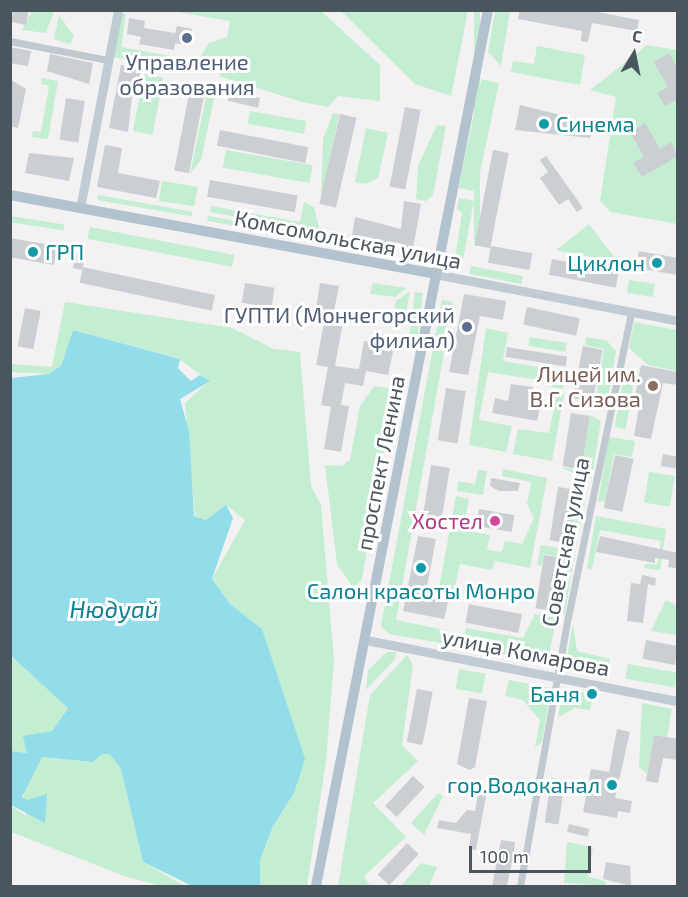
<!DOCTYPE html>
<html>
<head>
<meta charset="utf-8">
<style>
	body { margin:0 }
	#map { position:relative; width:688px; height:897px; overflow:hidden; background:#f3f1f2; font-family:"Exo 2",sans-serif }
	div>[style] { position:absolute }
	.green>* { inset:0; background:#c3eed1; transform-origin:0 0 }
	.water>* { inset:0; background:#92dde9 }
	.building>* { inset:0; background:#cbcfd3; transform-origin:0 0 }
	.street>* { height:7px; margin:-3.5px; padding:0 3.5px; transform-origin:3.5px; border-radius:3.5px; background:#c0c9cf }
	.secondary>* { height:9px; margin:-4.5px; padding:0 4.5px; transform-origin:4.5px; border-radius:4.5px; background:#c0cbd4 }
	.primary>* { height:10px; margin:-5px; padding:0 5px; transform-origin:5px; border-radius:5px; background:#b2c2ce }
	.dots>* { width:16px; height:16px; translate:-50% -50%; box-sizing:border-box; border:3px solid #fff; border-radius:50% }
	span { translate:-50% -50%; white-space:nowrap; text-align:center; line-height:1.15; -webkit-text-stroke:6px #fff; paint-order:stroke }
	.service-label { font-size:22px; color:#4e5e75 }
	.right { translate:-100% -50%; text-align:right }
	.culture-label { font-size:22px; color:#0d838f }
	.left { translate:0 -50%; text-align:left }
	.street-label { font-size:22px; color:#4a565e }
	.education-label { font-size:22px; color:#785e54 }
	.hotel-label { font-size:22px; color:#b23c85 }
	.water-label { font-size:24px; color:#138091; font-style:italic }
	.frame { position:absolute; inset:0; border:12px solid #4a565e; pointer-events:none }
	.north { position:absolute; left:604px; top:24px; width:60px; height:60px; -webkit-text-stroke:4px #fff; paint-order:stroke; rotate:10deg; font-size:16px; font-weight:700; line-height:24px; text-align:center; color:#4a565e }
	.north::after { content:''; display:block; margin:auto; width:21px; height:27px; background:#4a565e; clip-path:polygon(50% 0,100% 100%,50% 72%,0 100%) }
	.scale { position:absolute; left:469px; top:846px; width:122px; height:27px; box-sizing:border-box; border:3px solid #4a565e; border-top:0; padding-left:8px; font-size:18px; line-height:21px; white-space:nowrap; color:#4a565e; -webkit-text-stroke:4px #fff; paint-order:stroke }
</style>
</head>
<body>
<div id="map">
	<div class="green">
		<div style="clip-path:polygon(32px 11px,54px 11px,46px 33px,22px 30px)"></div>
		<div style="clip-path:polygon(172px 11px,321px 11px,380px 65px,380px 101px,338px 96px,328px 107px,302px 102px,219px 76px,221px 60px,206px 57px,195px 71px,113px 57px,120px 13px,126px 14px,121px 47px,198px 61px,209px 43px,227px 37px,230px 21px)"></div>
		<div style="clip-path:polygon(341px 11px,468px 11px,451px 96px,415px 84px)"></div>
		<div style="left:474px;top:11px;width:6px;height:231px"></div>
		<div style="clip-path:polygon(495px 11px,510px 11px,501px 66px,488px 52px)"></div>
		<div style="clip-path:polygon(59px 15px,74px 36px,70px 44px,54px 39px)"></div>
		<div style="clip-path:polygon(647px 45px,677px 50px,677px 224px,611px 212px,600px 201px,616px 97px,590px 90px)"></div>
		<div style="clip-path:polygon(537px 46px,585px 55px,580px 85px,511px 72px,513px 61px,534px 64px)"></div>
		<div style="left:144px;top:74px;width:20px;height:58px;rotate:11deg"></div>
		<div style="clip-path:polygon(42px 78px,58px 81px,48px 139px,32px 137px,33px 131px,41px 132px,49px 86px,41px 84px)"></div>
		<div style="left:499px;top:83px;width:111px;height:18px;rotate:102deg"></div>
		<div style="clip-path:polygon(208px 88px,216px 89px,201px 160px,190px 174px)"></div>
		<div style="left:250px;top:111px;width:57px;height:13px;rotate:10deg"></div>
		<div style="clip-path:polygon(333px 113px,339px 114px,321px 202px,323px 139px)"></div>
		<div style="clip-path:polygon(437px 125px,446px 126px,433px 195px,426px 201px,416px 199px,418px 166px)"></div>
		<div style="clip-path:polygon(366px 128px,388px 133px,378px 178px,366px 184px,355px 182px)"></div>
		<div style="left:226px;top:150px;width:88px;height:18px;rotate:10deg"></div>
		<div style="left:162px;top:181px;width:36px;height:20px;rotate:9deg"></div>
		<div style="left:98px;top:195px;width:96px;height:5px;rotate:10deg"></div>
		<div style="clip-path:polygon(459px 198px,474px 201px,463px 259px,455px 258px,462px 213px,457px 209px)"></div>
		<div style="clip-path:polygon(304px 202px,314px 207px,320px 232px,210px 212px,211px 206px,300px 222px)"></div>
		<div style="left:10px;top:216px;width:55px;height:6px;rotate:9deg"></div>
		<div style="left:208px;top:216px;width:112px;height:5px;rotate:10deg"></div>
		<div style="clip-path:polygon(589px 224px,618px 262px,556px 250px)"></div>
		<div style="left:90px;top:227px;width:147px;height:12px;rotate:11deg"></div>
		<div style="left:471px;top:266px;width:53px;height:8px;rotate:11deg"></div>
		<div style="left:629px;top:280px;width:26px;height:13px;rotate:9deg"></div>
		<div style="clip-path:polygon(373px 283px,406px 288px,395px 297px,370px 294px)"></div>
		<div style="clip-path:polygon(410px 291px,404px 324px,392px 322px,396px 301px)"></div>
		<div style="left:415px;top:292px;width:8px;height:56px;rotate:7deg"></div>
		<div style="clip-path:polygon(442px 300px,453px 302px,396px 620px,449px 631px,446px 644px,389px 634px,381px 626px)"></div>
		<div style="clip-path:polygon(65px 302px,232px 328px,274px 349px,300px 352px,311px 486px,321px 505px,334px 660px,326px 761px,307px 886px,260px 886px,260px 860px,273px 826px,294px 793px,278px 683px,262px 629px,230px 604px,212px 579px,245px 520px,226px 505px,207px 520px,195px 516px,185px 403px,209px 381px,178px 358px,73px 330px,61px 366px,48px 374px,11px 372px,10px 364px,52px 367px)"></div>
		<div style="clip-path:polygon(634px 322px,677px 330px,677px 371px,648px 365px,629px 348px)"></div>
		<div style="clip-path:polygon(486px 328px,508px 333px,503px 361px,566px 372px,563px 389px,552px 387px,552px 382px,488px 372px,479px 420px,512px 426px,506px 452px,469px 445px)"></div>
		<div style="left:530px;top:337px;width:37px;height:9px;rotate:9deg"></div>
		<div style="clip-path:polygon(586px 337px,606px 340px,616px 351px,607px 404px,595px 402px,604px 349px,585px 345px)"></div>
		<div style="left:623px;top:380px;width:11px;height:48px;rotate:10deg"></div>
		<div style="clip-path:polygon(374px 386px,389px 388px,391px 411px,362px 579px,354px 589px,337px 564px,325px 465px,342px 466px,350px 460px,360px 406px)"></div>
		<div style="clip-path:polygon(557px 393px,564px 394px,552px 461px,513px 454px,518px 429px,549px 433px)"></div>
		<div style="clip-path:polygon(590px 415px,601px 421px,592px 477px,586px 480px,561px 467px,581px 470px)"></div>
		<div style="clip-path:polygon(609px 437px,635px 441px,632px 457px,614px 454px,605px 502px,598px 501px)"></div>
		<div style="clip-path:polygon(503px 469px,547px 478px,530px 568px,495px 561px,492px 570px,460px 564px,454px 591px,439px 588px,456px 496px,469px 499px,463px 530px,490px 535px,487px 550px,502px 552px,505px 541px,522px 544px,534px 518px,527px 504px,531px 482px,502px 476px)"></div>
		<div style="clip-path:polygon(478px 470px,487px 471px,483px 495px,457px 491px,458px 481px,475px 484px)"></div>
		<div style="left:649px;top:472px;width:26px;height:31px;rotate:9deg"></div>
		<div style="left:577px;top:490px;width:10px;height:54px;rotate:11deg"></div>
		<div style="clip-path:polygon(596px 516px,666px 529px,660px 570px,644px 568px,645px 564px,657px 565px,661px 541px,600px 530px,592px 569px,587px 568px)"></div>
		<div style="clip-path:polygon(541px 545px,575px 551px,565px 614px,554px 612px,564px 558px,544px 554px,541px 566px,537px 565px)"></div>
		<div style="clip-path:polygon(666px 600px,677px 606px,677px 635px,651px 631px)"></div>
		<div style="clip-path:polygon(535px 614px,556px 618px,548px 662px,462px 647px,466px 628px,523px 638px)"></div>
		<div style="clip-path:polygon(573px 624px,577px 651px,610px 659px,607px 676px,565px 668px)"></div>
		<div style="clip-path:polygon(387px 652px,396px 652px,395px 659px,366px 690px,368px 670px)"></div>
		<div style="clip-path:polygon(407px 655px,413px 665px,402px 745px,418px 761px,373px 803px,406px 837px,364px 876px,370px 886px,338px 886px,370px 695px)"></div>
		<div style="clip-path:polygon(10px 656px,68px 707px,52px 731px,27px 753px,11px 751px)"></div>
		<div style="left:628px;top:664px;width:50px;height:15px;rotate:10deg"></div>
		<div style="left:459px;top:669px;width:27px;height:20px;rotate:10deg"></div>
		<div style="clip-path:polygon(509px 680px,551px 688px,542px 742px,535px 747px,540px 720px,523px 700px,505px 696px)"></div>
		<div style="clip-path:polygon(563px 689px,593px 694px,590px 710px,575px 708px,558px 717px)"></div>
		<div style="clip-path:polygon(642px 703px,672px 709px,667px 737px,654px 735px,647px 774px,639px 767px)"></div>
		<div style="clip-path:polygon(102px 754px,110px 754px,121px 769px,143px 862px,185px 886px,162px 886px,127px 877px,11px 832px,10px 805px,26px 816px,23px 789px,42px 757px,93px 762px)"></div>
		<div style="clip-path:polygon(438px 793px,443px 796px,424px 835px,411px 823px)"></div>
		<div style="clip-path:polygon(567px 842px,593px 847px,588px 877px,606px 881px,605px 886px,564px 883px)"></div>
		<div style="clip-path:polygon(421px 863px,437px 867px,429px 886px,401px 886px)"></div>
	</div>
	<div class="water">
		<div style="clip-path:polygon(73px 330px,180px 359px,178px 368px,191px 381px,200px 375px,210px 381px,180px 399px,189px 431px,194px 516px,206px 520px,226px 505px,233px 518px,212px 579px,230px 604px,262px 629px,305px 759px,294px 793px,273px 826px,260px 860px,260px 886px,190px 885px,143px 862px,121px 769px,110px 754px,102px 754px,93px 762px,42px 757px,22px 797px,27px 800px,47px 794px,45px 823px,11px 805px,11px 751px,27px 753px,23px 736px,52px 731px,68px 708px,11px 656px,11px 378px,48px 374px,61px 366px)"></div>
	</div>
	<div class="building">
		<div style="clip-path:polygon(13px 10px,29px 10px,26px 25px,11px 22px)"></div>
		<div style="clip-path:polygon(520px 10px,587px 10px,639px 20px,637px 31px,592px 23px,588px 42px,581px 41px,582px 31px,518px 19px)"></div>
		<div style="clip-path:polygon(129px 18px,145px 21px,144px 28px,175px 33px,177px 26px,192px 29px,190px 46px,175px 43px,174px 50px,139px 44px,141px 37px,127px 34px)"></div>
		<div style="clip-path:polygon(10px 47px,31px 51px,28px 66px,10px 63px)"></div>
		<div style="clip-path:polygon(669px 53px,678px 69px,678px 99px,665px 106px,657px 93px,668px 87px,654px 62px)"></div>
		<div style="clip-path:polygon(50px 54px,93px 63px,89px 84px,47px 71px)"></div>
		<div style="clip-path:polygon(121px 65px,141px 69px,139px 81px,134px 80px,128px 132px,109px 128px)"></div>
		<div style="clip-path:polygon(10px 79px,26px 89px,18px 128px,10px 126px)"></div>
		<div style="left:191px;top:84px;width:15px;height:88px;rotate:11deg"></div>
		<div style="left:230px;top:91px;width:31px;height:10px;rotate:13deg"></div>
		<div style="left:66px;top:98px;width:19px;height:42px;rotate:9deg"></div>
		<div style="clip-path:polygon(520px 105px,593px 123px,590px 138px,515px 130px)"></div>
		<div style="left:405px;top:107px;width:16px;height:81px;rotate:11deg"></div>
		<div style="left:340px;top:114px;width:17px;height:92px;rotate:13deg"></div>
		<div style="clip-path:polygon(645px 123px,660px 149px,671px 142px,678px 156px,642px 177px,633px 163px,644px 157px,630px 132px)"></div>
		<div style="left:220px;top:130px;width:90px;height:16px;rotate:11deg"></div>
		<div style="clip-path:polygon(105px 145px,122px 148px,118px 173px,160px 181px,156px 198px,97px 187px)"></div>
		<div style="left:493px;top:150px;width:16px;height:97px;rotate:11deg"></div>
		<div style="clip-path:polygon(29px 153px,74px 158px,69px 181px,25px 173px)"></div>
		<div style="clip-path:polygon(546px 156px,583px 208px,577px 212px,568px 199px,559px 205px,540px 178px,548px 172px,540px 160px)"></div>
		<div style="left:210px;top:180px;width:89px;height:17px;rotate:10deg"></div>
		<div style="clip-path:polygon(404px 201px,421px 204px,413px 248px,352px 236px,355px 217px,401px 229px)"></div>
		<div style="left:10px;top:238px;width:48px;height:19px;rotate:10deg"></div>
		<div style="left:491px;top:246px;width:42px;height:17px;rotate:10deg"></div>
		<div style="left:639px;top:251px;width:40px;height:17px;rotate:10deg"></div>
		<div style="clip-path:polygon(76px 252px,86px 255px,82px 270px,73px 268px)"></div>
		<div style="left:552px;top:259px;width:68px;height:16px;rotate:11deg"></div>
		<div style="left:83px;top:267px;width:135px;height:16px;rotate:12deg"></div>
		<div style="left:245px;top:283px;width:30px;height:20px;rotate:9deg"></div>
		<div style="clip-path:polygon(320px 283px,339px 286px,332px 321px,343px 322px,335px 366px,359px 369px,364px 341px,371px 342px,373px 334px,396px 338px,388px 375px,366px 371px,363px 386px,345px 383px,341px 405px,349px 406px,341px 452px,324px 449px,331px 407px,321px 405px,328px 367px,316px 365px,324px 323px,314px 321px)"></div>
		<div style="clip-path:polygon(464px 294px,506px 301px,503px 320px,480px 316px,468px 375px,449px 372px)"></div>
		<div style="left:527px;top:307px;width:54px;height:18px;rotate:12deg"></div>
		<div style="left:25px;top:308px;width:16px;height:39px;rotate:11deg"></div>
		<div style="left:583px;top:346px;width:20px;height:53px;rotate:11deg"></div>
		<div style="left:507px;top:347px;width:61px;height:10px;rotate:9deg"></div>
		<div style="clip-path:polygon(641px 365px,678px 372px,678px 385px,663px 383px,651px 439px,634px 436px,641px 396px,635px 395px)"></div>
		<div style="clip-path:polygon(511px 384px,533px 387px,530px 405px,540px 407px,537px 421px,492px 413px,495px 398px,508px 401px)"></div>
		<div style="left:446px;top:388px;width:20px;height:53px;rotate:9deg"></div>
		<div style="left:571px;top:413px;width:19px;height:54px;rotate:9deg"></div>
		<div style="clip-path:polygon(663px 454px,678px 457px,678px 469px,661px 466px)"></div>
		<div style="left:615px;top:455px;width:19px;height:54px;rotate:12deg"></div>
		<div style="left:431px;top:465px;width:19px;height:54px;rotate:9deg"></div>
		<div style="clip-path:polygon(491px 478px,520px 483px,518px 491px,499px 491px,490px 486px)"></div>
		<div style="left:558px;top:487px;width:19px;height:54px;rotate:9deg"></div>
		<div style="left:479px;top:509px;width:36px;height:17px;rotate:10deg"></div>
		<div style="clip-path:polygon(418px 536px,436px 539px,425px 597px,448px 602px,444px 619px,403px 611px)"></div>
		<div style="clip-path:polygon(600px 536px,678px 553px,678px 569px,668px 567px,669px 560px,655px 558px,655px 563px,596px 552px)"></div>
		<div style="left:544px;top:555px;width:19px;height:54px;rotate:9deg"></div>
		<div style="clip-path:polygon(642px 575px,656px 578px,655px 586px,648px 584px,643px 623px,627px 621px,631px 583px,640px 584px)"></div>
		<div style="left:469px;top:604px;width:54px;height:19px;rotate:11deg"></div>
		<div style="left:646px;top:640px;width:33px;height:19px;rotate:11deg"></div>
		<div style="left:417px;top:689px;width:16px;height:54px;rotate:11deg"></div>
		<div style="clip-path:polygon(469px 698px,487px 701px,475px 767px,470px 770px,457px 764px)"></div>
		<div style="clip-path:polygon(617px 729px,630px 732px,615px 798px,632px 801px,630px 813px,618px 811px,617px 818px,583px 812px,591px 769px,609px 772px)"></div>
		<div style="clip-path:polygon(654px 735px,678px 739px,678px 760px,663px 758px,658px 783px,646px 781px)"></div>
		<div style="left:413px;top:776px;width:16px;height:41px;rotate:43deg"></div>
		<div style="left:551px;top:778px;width:14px;height:45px;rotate:8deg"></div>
		<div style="clip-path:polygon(479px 789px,487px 791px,476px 850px,469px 849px,471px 834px,437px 828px,439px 820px,456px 823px,467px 810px,475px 811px)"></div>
		<div style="left:569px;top:824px;width:21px;height:8px;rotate:14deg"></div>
		<div style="clip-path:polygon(501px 840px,515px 842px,514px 851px,507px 886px,492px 886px)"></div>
		<div style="left:407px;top:843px;width:16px;height:43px;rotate:43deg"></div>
		<div style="clip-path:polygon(606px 862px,630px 866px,631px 886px,603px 879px)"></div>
	</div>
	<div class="street">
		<div style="left:10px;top:41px;width:100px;rotate:11deg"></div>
		<div style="left:520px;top:886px;width:273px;rotate:-79.9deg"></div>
		<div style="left:568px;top:617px;width:311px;rotate:-78.3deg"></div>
	</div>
	<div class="secondary">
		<div style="left:80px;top:208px;width:202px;rotate:-79.1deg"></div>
		<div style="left:435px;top:274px;width:248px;rotate:10.9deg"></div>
		<div style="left:366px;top:640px;width:318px;rotate:11.1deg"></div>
	</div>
	<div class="primary">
		<div style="left:10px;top:195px;width:432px;rotate:10.5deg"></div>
		<div style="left:316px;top:886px;width:893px;rotate:-78.89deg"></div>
	</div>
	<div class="dots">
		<div style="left:187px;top:38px;background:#5c6f8a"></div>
		<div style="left:544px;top:124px;background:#0f9aa8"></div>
		<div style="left:33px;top:252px;background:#0f9aa8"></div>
		<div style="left:657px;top:263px;background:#0f9aa8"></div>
		<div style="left:467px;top:327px;background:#5c6f8a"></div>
		<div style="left:653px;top:386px;background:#8d6e63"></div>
		<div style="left:495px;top:521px;background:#d1479c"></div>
		<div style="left:421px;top:568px;background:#0f9aa8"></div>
		<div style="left:592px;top:694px;background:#0f9aa8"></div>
		<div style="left:612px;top:785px;background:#0f9aa8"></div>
	</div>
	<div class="service-label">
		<span style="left:187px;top:74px">Управление<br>образования</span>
		<span class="right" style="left:455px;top:327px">ГУПТИ (Мончегорский<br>филиал)</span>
	</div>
	<div class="culture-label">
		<span class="left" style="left:556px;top:124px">Синема</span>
		<span class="left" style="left:45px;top:252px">ГРП</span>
		<span class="right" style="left:645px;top:263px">Циклон</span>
		<span style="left:421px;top:591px">Салон красоты Монро</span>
		<span class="right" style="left:580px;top:694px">Баня</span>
		<span class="right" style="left:600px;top:785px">гор.Водоканал</span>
	</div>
	<div class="street-label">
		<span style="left:348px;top:239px;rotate:11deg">Комсомольская улица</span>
		<span style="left:380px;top:463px;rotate:-79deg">проспект Ленина</span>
		<span style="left:565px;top:542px;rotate:-79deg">Советская улица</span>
		<span style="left:526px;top:652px;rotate:11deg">улица Комарова</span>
	</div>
	<div class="education-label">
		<span class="right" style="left:641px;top:386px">Лицей им.<br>В.Г. Сизова</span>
	</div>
	<div class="hotel-label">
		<span class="right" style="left:483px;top:521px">Хостел</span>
	</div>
	<div class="water-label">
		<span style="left:114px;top:609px">Нюдуай</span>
	</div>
	<div class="frame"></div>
	<div class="north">С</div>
	<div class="scale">100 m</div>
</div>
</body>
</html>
